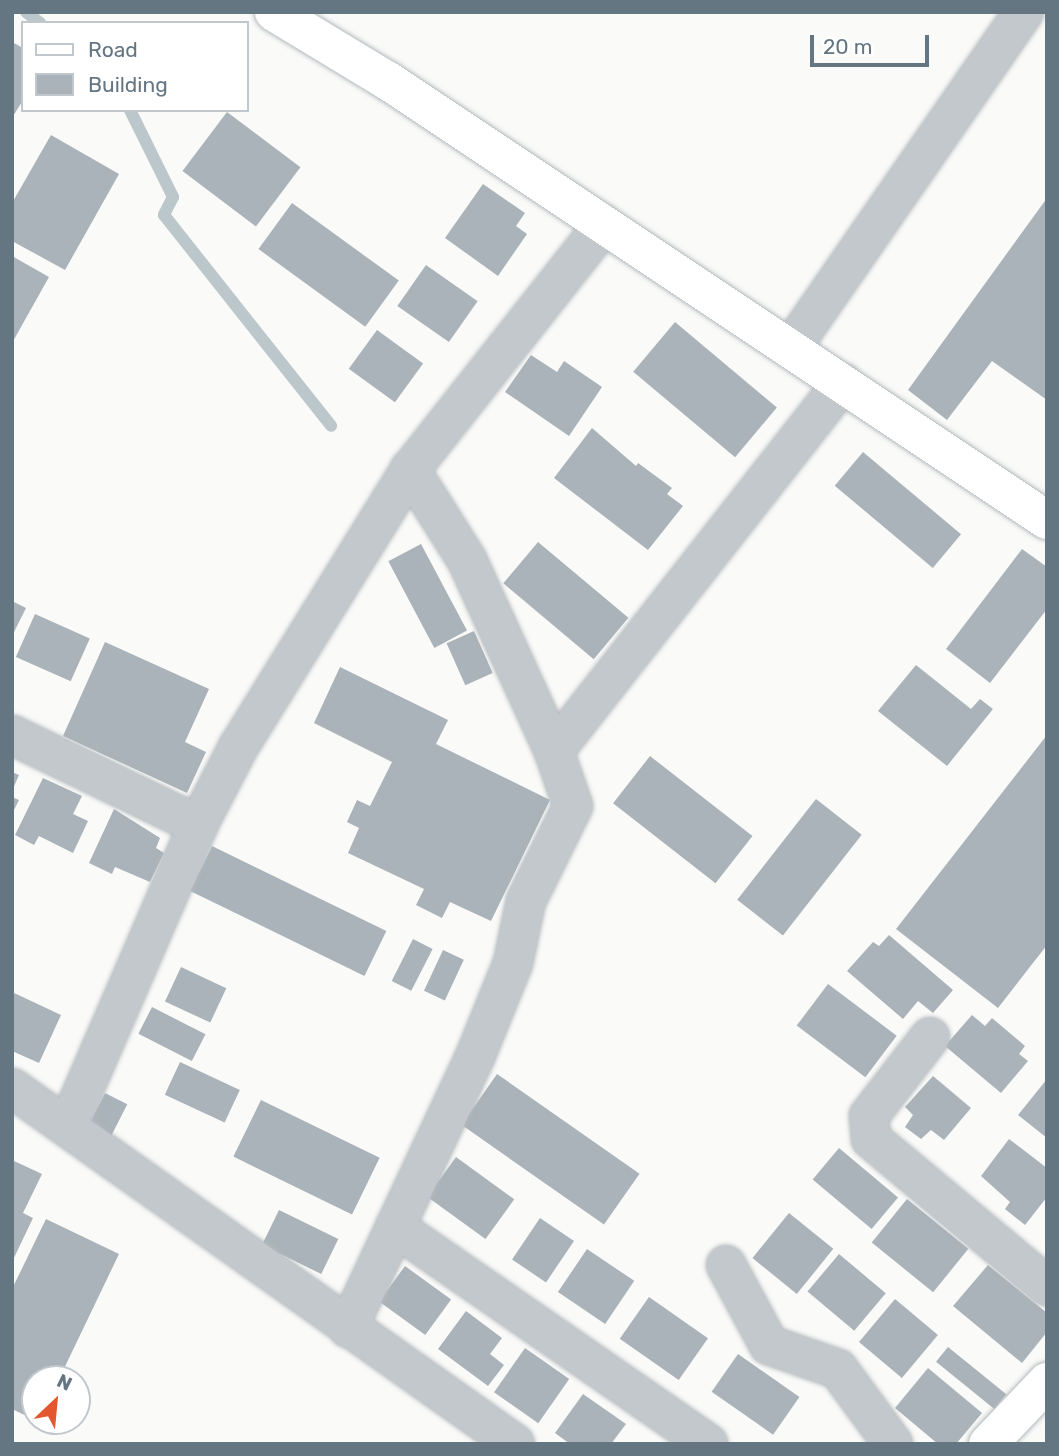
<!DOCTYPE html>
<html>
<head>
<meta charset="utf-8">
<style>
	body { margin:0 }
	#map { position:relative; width:1059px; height:1456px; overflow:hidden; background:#fafaf8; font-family:Rubik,sans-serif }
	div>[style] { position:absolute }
	.stream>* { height:12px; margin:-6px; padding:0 6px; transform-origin:6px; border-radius:6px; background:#bbc7cb }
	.building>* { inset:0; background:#aab3b9; transform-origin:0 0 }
	.roads { filter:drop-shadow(0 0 2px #b3babf) drop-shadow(0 0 2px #b3babf) }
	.street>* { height:38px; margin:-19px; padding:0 19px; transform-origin:19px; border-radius:19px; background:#c3c8cc }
	.secondary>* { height:38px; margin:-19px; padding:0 19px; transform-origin:19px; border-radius:19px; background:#fff }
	span { translate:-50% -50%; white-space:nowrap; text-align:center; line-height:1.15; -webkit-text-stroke:7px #fff; paint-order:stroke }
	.frame { position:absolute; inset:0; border:14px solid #657683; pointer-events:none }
	.legend { position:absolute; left:21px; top:21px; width:228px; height:91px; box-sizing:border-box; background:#fff; border:2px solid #c1c8cd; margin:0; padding:9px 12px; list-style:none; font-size:21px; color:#657683 }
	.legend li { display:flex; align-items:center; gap:14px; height:35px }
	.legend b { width:35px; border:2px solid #c1c8cd }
	.north { position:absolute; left:21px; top:1365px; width:70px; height:70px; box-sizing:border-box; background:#fff; border:2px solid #c1c8cd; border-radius:50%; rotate:26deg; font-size:19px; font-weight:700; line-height:28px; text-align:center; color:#657683 }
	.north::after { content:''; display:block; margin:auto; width:24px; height:32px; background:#e4572e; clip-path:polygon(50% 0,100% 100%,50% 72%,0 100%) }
	.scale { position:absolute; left:810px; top:35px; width:119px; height:32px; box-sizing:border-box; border:4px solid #657683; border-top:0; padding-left:9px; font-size:21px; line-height:24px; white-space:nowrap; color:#657683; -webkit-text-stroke:5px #fff; paint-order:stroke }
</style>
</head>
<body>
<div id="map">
	<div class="stream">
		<div style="left:26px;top:12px;width:18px;rotate:38deg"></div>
		<div style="left:130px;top:110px;width:97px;rotate:63.7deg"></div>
		<div style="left:173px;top:197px;width:20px;rotate:117deg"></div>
		<div style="left:164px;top:215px;width:269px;rotate:51.6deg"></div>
	</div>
	<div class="building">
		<div style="clip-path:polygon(12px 42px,23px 48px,23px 100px,12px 118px)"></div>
		<div style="left:227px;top:112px;width:92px;height:74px;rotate:37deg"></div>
		<div style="clip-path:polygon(51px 135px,119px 174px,65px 270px,12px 241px,12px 203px)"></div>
		<div style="clip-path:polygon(483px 184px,525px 213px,516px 226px,527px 234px,498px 276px,445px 238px)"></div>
		<div style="clip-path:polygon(1047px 198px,1047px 400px,992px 361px,947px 420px,908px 390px)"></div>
		<div style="left:292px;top:203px;width:132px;height:57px;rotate:36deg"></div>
		<div style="clip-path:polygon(12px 256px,49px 277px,12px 343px)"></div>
		<div style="left:426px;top:265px;width:63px;height:50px;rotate:35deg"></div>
		<div style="left:675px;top:322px;width:133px;height:65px;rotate:40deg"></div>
		<div style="left:377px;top:330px;width:57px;height:48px;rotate:36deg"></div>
		<div style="clip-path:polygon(531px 355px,557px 372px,564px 361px,602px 387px,569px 436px,505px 392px)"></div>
		<div style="clip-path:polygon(592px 428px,636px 466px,638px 463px,672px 488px,667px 494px,683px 506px,648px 550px,554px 478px)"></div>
		<div style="left:863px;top:452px;width:128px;height:44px;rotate:40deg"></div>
		<div style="left:538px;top:542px;width:118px;height:54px;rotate:40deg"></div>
		<div style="left:421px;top:544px;width:98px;height:37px;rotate:62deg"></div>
		<div style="clip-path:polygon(1022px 549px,1047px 567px,1047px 609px,990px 683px,946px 649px)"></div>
		<div style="clip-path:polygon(12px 601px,26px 608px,12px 636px)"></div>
		<div style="left:35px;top:614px;width:60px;height:47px;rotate:24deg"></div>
		<div style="left:474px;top:631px;width:46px;height:30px;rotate:66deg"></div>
		<div style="clip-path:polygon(105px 642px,209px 689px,185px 742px,206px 752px,187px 793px,63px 736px)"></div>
		<div style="clip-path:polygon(916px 665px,971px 709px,980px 699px,993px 709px,947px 766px,878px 711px)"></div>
		<div style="clip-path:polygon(340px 667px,448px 720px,436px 744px,550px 800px,491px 921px,450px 902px,442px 918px,416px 905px,424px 889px,348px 853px,359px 828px,347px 822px,357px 800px,370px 806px,392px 762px,314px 723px)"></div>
		<div style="clip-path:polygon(1047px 735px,1047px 945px,998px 1008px,896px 929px)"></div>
		<div style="left:650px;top:756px;width:130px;height:60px;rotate:38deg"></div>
		<div style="clip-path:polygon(12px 772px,19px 775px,12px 791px)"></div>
		<div style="clip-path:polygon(43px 778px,82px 796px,73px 814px,88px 821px,73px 853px,39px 836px,34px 845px,15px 835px)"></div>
		<div style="clip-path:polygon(12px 797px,19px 800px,12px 814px)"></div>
		<div style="left:816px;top:799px;width:58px;height:128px;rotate:38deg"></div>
		<div style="clip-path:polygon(114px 809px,160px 838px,156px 848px,164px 853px,150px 882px,115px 867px,112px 874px,89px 863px)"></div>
		<div style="left:212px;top:846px;width:194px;height:50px;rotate:26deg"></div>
		<div style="clip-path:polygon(889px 935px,953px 990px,933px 1013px,918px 1001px,903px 1019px,847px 971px,873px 942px,879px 946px)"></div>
		<div style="left:413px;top:939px;width:22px;height:47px;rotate:27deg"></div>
		<div style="left:443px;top:950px;width:23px;height:45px;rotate:25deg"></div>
		<div style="left:181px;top:967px;width:50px;height:38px;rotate:25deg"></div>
		<div style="left:828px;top:984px;width:86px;height:52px;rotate:37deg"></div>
		<div style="clip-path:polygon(12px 992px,61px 1015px,39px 1063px,12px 1051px)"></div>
		<div style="left:152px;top:1007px;width:60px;height:30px;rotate:27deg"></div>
		<div style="clip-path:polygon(972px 1015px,985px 1026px,992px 1018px,1025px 1046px,1019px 1054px,1028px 1061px,1001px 1093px,945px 1046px)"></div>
		<div style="left:180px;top:1062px;width:66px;height:36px;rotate:25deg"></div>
		<div style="left:497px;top:1074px;width:174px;height:62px;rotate:35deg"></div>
		<div style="clip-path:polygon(933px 1076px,971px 1108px,944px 1140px,931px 1130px,921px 1139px,905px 1127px,913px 1115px,905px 1107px)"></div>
		<div style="clip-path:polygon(1047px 1079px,1047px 1138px,1018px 1115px)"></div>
		<div style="left:105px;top:1093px;width:25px;height:35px;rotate:27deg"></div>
		<div style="left:261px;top:1100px;width:132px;height:63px;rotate:26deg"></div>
		<div style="clip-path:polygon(1009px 1139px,1047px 1168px,1047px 1197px,1025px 1225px,1005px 1209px,1010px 1202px,981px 1176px)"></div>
		<div style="left:839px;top:1148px;width:77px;height:41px;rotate:40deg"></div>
		<div style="left:456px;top:1157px;width:72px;height:49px;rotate:36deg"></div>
		<div style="clip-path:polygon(12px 1160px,42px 1174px,23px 1213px,33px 1218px,12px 1262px)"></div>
		<div style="left:907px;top:1199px;width:79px;height:56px;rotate:39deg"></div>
		<div style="left:279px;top:1210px;width:66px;height:39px;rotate:26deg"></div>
		<div style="left:789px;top:1213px;width:57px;height:58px;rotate:39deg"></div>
		<div style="left:540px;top:1218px;width:41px;height:50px;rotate:34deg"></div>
		<div style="clip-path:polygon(46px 1219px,119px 1254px,59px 1379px,35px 1379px,35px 1420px,12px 1409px,12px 1289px)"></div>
		<div style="left:587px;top:1249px;width:57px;height:52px;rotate:34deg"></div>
		<div style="left:839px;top:1254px;width:61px;height:49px;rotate:40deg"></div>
		<div style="clip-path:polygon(988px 1265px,1047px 1313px,1047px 1332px,1022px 1363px,953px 1306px)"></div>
		<div style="left:405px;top:1266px;width:57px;height:44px;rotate:36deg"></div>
		<div style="left:649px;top:1297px;width:72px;height:51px;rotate:35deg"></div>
		<div style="left:895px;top:1299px;width:56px;height:56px;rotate:40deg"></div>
		<div style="clip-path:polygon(466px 1311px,502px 1338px,490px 1354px,504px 1365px,488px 1386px,438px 1349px)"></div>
		<div style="left:948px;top:1347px;width:75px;height:19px;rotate:39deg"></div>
		<div style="left:525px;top:1348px;width:54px;height:54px;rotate:35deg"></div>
		<div style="left:738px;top:1354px;width:75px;height:46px;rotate:35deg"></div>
		<div style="clip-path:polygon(928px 1368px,982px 1413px,956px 1444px,938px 1444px,895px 1408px)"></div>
		<div style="clip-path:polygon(583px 1394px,626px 1424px,611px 1444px,570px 1444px,555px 1433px)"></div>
	</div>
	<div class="roads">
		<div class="street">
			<div style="left:791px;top:348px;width:409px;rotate:-55.3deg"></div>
			<div style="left:12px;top:735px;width:207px;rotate:25.8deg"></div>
			<div style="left:554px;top:751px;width:468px;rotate:-51.9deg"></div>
			<div style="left:930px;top:1037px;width:100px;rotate:127.7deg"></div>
			<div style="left:869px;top:1116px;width:23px;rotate:85deg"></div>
			<div style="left:871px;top:1139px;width:229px;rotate:39.9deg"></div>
			<div style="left:12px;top:1088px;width:616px;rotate:35.29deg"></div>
			<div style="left:77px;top:1105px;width:305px;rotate:-66.6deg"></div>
			<div style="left:198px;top:825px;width:89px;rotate:-62.6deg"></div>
			<div style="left:239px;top:746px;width:325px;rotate:-58.2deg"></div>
			<div style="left:410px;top:470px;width:313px;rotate:-51.7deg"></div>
			<div style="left:395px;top:1227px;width:381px;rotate:34.7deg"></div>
			<div style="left:726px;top:1265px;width:91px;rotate:61.7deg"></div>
			<div style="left:769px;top:1345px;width:73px;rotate:19.2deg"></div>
			<div style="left:838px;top:1369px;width:93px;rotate:53.7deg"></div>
			<div style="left:348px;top:1328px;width:299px;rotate:-64.9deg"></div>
			<div style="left:475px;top:1057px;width:101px;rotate:-68deg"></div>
			<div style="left:513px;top:963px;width:63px;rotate:-78.2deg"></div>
			<div style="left:526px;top:901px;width:106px;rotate:-63.7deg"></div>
			<div style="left:573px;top:806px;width:58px;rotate:-109.1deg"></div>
			<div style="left:554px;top:751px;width:210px;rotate:-114.5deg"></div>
			<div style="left:467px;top:560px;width:107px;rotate:-122.3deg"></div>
		</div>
		<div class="secondary">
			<div style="left:274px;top:12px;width:133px;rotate:31.2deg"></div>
			<div style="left:388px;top:81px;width:792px;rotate:33.67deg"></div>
			<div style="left:988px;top:1444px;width:86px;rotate:-46.4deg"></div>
		</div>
	</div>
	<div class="frame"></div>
	<ul class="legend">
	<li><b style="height:9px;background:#fff"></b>Road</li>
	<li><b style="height:19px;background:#aab3b9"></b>Building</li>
	</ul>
	<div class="north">N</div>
	<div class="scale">20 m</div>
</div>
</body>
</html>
